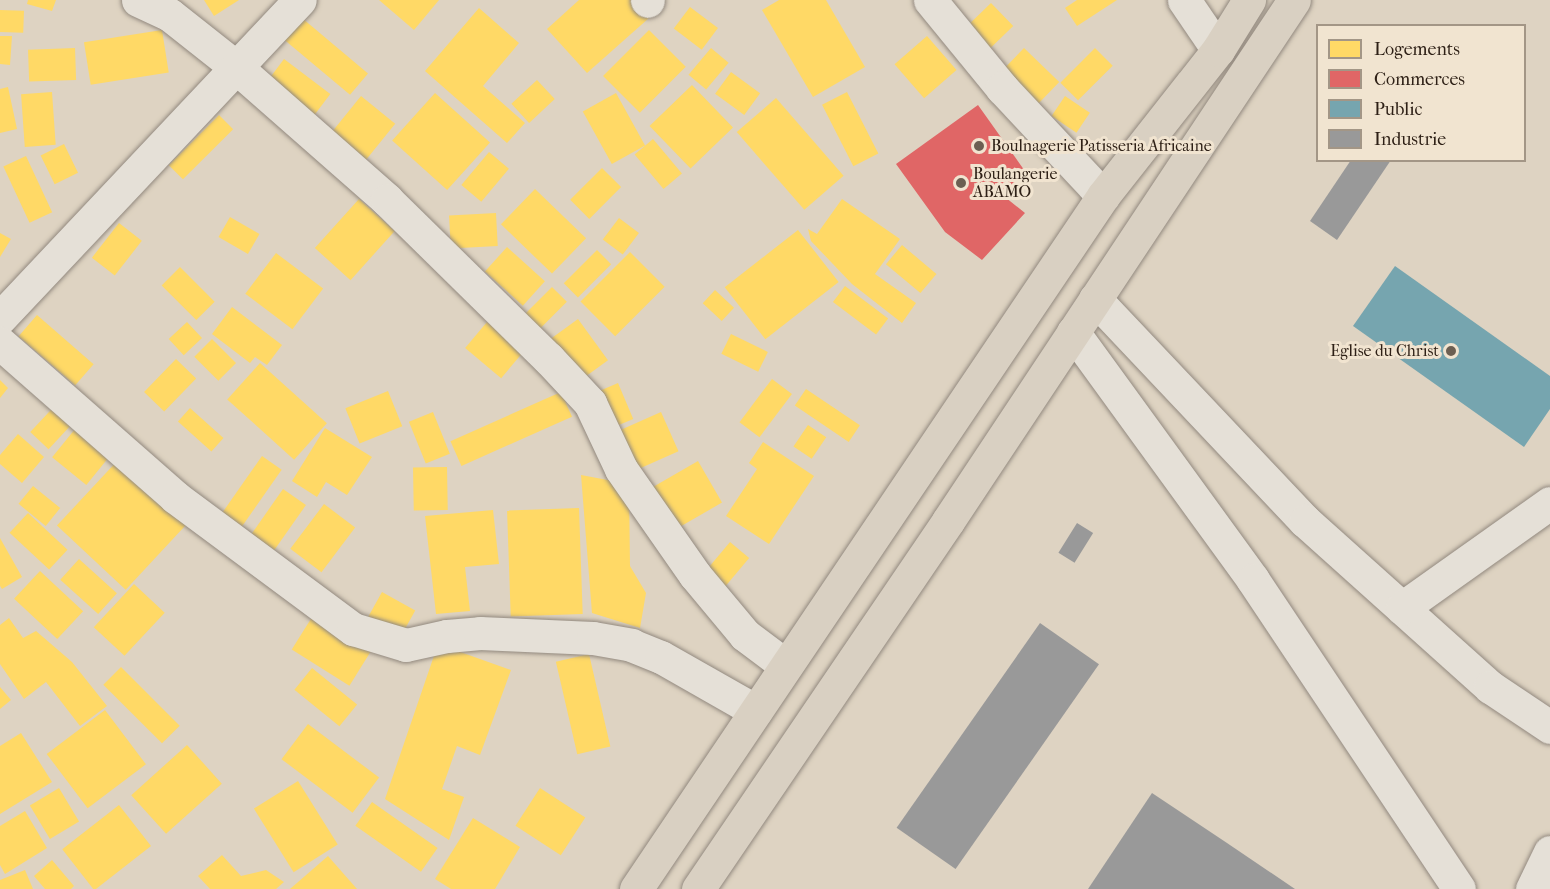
<!DOCTYPE html>
<html>
<head>
<meta charset="utf-8">
<style>
	body { margin:0 }
	#map { position:relative; width:1550px; height:889px; overflow:hidden; background:#ded3c2; font-family:"IM FELL French Canon",serif }
	div>[style] { position:absolute }
	.homes>* { inset:0; background:#ffd966; transform-origin:0 0 }
	.shops>* { inset:0; background:#e06666 }
	.public>* { inset:0; background:#76a5af }
	.industry>* { inset:0; background:#999; transform-origin:0 0 }
	.roads { filter:drop-shadow(0 0 2px #92897f) drop-shadow(0 0 2px #92897f) }
	.minor>* { height:33px; margin:-16.5px; padding:0 16.5px; transform-origin:16.5px; border-radius:16.5px; background:#e5e0d7 }
	.primary>* { height:33px; margin:-16.5px; padding:0 16.5px; transform-origin:16.5px; border-radius:16.5px; background:#d9d0c2 }
	.dots>* { width:16px; height:16px; translate:-50% -50%; box-sizing:border-box; border:3px solid #f1e4d0; border-radius:50% }
	span { translate:-50% -50%; white-space:nowrap; text-align:center; line-height:1.15; -webkit-text-stroke:6px #f1e4d0; paint-order:stroke }
	.poi-label { font-size:16px; color:#2e2016 }
	.left { translate:0 -50%; text-align:left }
	.right { translate:-100% -50%; text-align:right }
	.legend { position:absolute; left:1316px; top:24px; width:210px; height:138px; box-sizing:border-box; background:#f1e4d0; border:2px solid #a39686; margin:0; padding:8px 10px; list-style:none; font-size:18px; color:#2e2016 }
	.legend li { display:flex; align-items:center; gap:12px; height:30px }
	.legend b { width:30px; border:2px solid #a39686 }
</style>
</head>
<body>
<div id="map">
	<div class="homes">
		<div style="clip-path:polygon(28px 0,56px 0,52px 11px,27px 4px)"></div>
		<div style="clip-path:polygon(204px 0,239px 0,214px 16px)"></div>
		<div style="clip-path:polygon(379px 0,439px 0,414px 30px)"></div>
		<div style="clip-path:polygon(579px 0,634px 0,649px 18px,587px 73px,547px 29px)"></div>
		<div style="clip-path:polygon(779px 0,826px 0,865px 67px,813px 97px,762px 10px)"></div>
		<div style="clip-path:polygon(1077px 0,1117px 0,1077px 26px,1065px 8px)"></div>
		<div style="left:991px;top:3px;width:32px;height:37px;rotate:46deg"></div>
		<div style="left:690px;top:7px;width:35px;height:27px;rotate:37deg"></div>
		<div style="clip-path:polygon(479px 8px,519px 43px,483px 86px,525px 123px,507px 143px,425px 71px)"></div>
		<div style="left:0;top:10px;width:24px;height:22px;rotate:2deg"></div>
		<div style="left:296px;top:13px;width:94px;height:28px;rotate:40deg"></div>
		<div style="left:162px;top:30px;width:43px;height:79px;rotate:81deg"></div>
		<div style="left:649px;top:30px;width:52px;height:65px;rotate:45deg"></div>
		<div style="clip-path:polygon(0 36px,12px 36px,10px 65px,0 64px)"></div>
		<div style="left:927px;top:36px;width:45px;height:43px;rotate:49deg"></div>
		<div style="left:75px;top:48px;width:32px;height:47px;rotate:88deg"></div>
		<div style="left:711px;top:48px;width:23px;height:35px;rotate:40deg"></div>
		<div style="left:1024px;top:48px;width:49px;height:32px;rotate:44deg"></div>
		<div style="left:1095px;top:48px;width:25px;height:49px;rotate:45deg"></div>
		<div style="left:284px;top:59px;width:58px;height:34px;rotate:37deg"></div>
		<div style="left:731px;top:72px;width:36px;height:27px;rotate:36deg"></div>
		<div style="left:537px;top:80px;width:26px;height:35px;rotate:47deg"></div>
		<div style="left:692px;top:85px;width:59px;height:59px;rotate:46deg"></div>
		<div style="clip-path:polygon(8px 87px,17px 129px,0 133px,0 89px)"></div>
		<div style="left:52px;top:92px;width:53px;height:31px;rotate:86deg"></div>
		<div style="left:847px;top:92px;width:69px;height:28px;rotate:63deg"></div>
		<div style="left:435px;top:93px;width:74px;height:64px;rotate:42deg"></div>
		<div style="left:616px;top:93px;width:60px;height:38px;rotate:61deg"></div>
		<div style="left:361px;top:96px;width:44px;height:53px;rotate:39deg"></div>
		<div style="left:1065px;top:96px;width:30px;height:24px;rotate:34deg"></div>
		<div style="left:776px;top:98px;width:103px;height:52px;rotate:49deg"></div>
		<div style="left:219px;top:115px;width:20px;height:71px;rotate:45deg"></div>
		<div style="left:653px;top:139px;width:45px;height:24px;rotate:50deg"></div>
		<div style="left:64px;top:144px;width:32px;height:26px;rotate:64deg"></div>
		<div style="left:489px;top:152px;width:26px;height:43px;rotate:40deg"></div>
		<div style="left:26px;top:156px;width:62px;height:25px;rotate:65deg"></div>
		<div style="left:602px;top:168px;width:27px;height:45px;rotate:45deg"></div>
		<div style="left:535px;top:189px;width:71px;height:49px;rotate:44deg"></div>
		<div style="left:359px;top:199px;width:48px;height:66px;rotate:42deg"></div>
		<div style="clip-path:polygon(842px 199px,900px 239px,875px 274px,916px 303px,902px 323px,852px 284px,811px 241px,808px 229px,817px 234px)"></div>
		<div style="left:496px;top:213px;width:33px;height:47px;rotate:87deg"></div>
		<div style="left:230px;top:217px;width:34px;height:23px;rotate:30deg"></div>
		<div style="left:619px;top:218px;width:25px;height:27px;rotate:37deg"></div>
		<div style="left:119px;top:223px;width:29px;height:44px;rotate:38deg"></div>
		<div style="left:798px;top:230px;width:66px;height:93px;rotate:52deg"></div>
		<div style="clip-path:polygon(0 233px,11px 239px,0 257px)"></div>
		<div style="left:902px;top:245px;width:45px;height:25px;rotate:40deg"></div>
		<div style="left:507px;top:247px;width:51px;height:33px;rotate:42deg"></div>
		<div style="left:597px;top:250px;width:20px;height:47px;rotate:45deg"></div>
		<div style="left:630px;top:252px;width:49px;height:70px;rotate:45deg"></div>
		<div style="left:276px;top:253px;width:59px;height:51px;rotate:37deg"></div>
		<div style="left:180px;top:267px;width:49px;height:26px;rotate:45deg"></div>
		<div style="left:845px;top:286px;width:54px;height:20px;rotate:37deg"></div>
		<div style="left:552px;top:287px;width:21px;height:47px;rotate:45deg"></div>
		<div style="left:715px;top:290px;width:26px;height:18px;rotate:43deg"></div>
		<div style="clip-path:polygon(232px 307px,282px 345px,267px 365px,255px 357px,250px 363px,212px 334px)"></div>
		<div style="left:37px;top:315px;width:75px;height:28px;rotate:41deg"></div>
		<div style="left:578px;top:319px;width:51px;height:40px;rotate:54deg"></div>
		<div style="left:187px;top:322px;width:22px;height:25px;rotate:47deg"></div>
		<div style="left:487px;top:322px;width:47px;height:34px;rotate:40deg"></div>
		<div style="left:731px;top:334px;width:41px;height:22px;rotate:26deg"></div>
		<div style="left:212px;top:339px;width:34px;height:25px;rotate:45deg"></div>
		<div style="left:176px;top:359px;width:28px;height:46px;rotate:44deg"></div>
		<div style="left:260px;top:363px;width:90px;height:49px;rotate:42deg"></div>
		<div style="left:772px;top:379px;width:25px;height:54px;rotate:37deg"></div>
		<div style="clip-path:polygon(0 380px,8px 388px,0 398px)"></div>
		<div style="left:618px;top:383px;width:39px;height:26px;rotate:67deg"></div>
		<div style="left:806px;top:389px;width:65px;height:20px;rotate:34deg"></div>
		<div style="left:388px;top:391px;width:38px;height:46px;rotate:68deg"></div>
		<div style="left:561px;top:392px;width:27px;height:121px;rotate:66deg"></div>
		<div style="left:63px;top:397px;width:25px;height:48px;rotate:43deg"></div>
		<div style="left:190px;top:408px;width:45px;height:18px;rotate:42deg"></div>
		<div style="left:433px;top:412px;width:45px;height:26px;rotate:68deg"></div>
		<div style="left:661px;top:412px;width:43px;height:56px;rotate:66deg"></div>
		<div style="left:88px;top:413px;width:44px;height:57px;rotate:39deg"></div>
		<div style="left:808px;top:425px;width:22px;height:26px;rotate:34deg"></div>
		<div style="clip-path:polygon(325px 428px,372px 457px,347px 495px,326px 482px,317px 497px,292px 481px)"></div>
		<div style="clip-path:polygon(18px 434px,44px 457px,22px 483px,0 464px,0 455px)"></div>
		<div style="clip-path:polygon(763px 442px,814px 476px,769px 544px,726px 516px,757px 469px,749px 463px)"></div>
		<div style="left:262px;top:456px;width:24px;height:69px;rotate:35deg"></div>
		<div style="left:119px;top:459px;width:94px;height:91px;rotate:43deg"></div>
		<div style="left:698px;top:461px;width:48px;height:58px;rotate:60deg"></div>
		<div style="left:447px;top:467px;width:43px;height:34px;rotate:89deg"></div>
		<div style="clip-path:polygon(581px 475px,629px 484px,630px 566px,646px 593px,640px 628px,592px 613px)"></div>
		<div style="left:33px;top:486px;width:35px;height:23px;rotate:39deg"></div>
		<div style="left:283px;top:489px;width:28px;height:55px;rotate:35deg"></div>
		<div style="left:324px;top:504px;width:39px;height:56px;rotate:37deg"></div>
		<div style="left:579px;top:508px;width:106px;height:72px;rotate:88deg"></div>
		<div style="clip-path:polygon(493px 510px,499px 564px,465px 567px,470px 611px,436px 614px,425px 516px)"></div>
		<div style="left:28px;top:513px;width:54px;height:27px;rotate:43deg"></div>
		<div style="clip-path:polygon(0 538px,22px 577px,2px 589px,0 586px)"></div>
		<div style="left:730px;top:542px;width:25px;height:46px;rotate:40deg"></div>
		<div style="left:79px;top:559px;width:51px;height:28px;rotate:42deg"></div>
		<div style="left:40px;top:571px;width:59px;height:38px;rotate:43deg"></div>
		<div style="left:134px;top:584px;width:42px;height:59px;rotate:43deg"></div>
		<div style="left:382px;top:592px;width:38px;height:31px;rotate:29deg"></div>
		<div style="left:314px;top:614px;width:68px;height:42px;rotate:32deg"></div>
		<div style="clip-path:polygon(9px 618px,23px 638px,36px 631px,72px 662px,107px 706px,80px 726px,46px 682px,24px 699px,0 664px,0 625px)"></div>
		<div style="clip-path:polygon(438px 644px,511px 670px,480px 755px,457px 746px,442px 789px,464px 797px,449px 840px,385px 799px)"></div>
		<div style="left:589px;top:654px;width:95px;height:34px;rotate:77deg"></div>
		<div style="left:121px;top:667px;width:83px;height:25px;rotate:45deg"></div>
		<div style="left:312px;top:668px;width:58px;height:28px;rotate:39deg"></div>
		<div style="clip-path:polygon(0 687px,11px 700px,0 709px)"></div>
		<div style="left:105px;top:710px;width:68px;height:73px;rotate:53deg"></div>
		<div style="left:308px;top:724px;width:89px;height:44px;rotate:37deg"></div>
		<div style="clip-path:polygon(21px 733px,52px 782px,0 814px,0 746px)"></div>
		<div style="left:187px;top:745px;width:52px;height:75px;rotate:48deg"></div>
		<div style="left:298px;top:781px;width:75px;height:52px;rotate:58deg"></div>
		<div style="left:59px;top:788px;width:39px;height:34px;rotate:59deg"></div>
		<div style="left:540px;top:788px;width:54px;height:45px;rotate:33deg"></div>
		<div style="left:372px;top:802px;width:80px;height:29px;rotate:35deg"></div>
		<div style="left:119px;top:805px;width:52px;height:72px;rotate:52deg"></div>
		<div style="clip-path:polygon(25px 811px,47px 848px,5px 874px,0 865px,0 826px)"></div>
		<div style="clip-path:polygon(473px 818px,520px 847px,495px 889px,451px 889px,435px 879px)"></div>
		<div style="clip-path:polygon(222px 855px,241px 876px,266px 870px,284px 882px,276px 889px,210px 889px,198px 876px)"></div>
		<div style="clip-path:polygon(328px 856px,357px 889px,290px 889px)"></div>
		<div style="clip-path:polygon(52px 860px,74px 886px,71px 889px,45px 889px,34px 876px)"></div>
		<div style="clip-path:polygon(25px 870px,33px 889px,0 889px,0 880px)"></div>
	</div>
	<div class="shops">
		<div style="clip-path:polygon(978px 105px,1027px 174px,1000px 193px,1025px 213px,982px 260px,945px 232px,896px 164px)"></div>
	</div>
	<div class="public">
		<div style="clip-path:polygon(1395px 266px,1550px 376px,1550px 409px,1524px 447px,1353px 326px)"></div>
	</div>
	<div class="industry">
		<div style="clip-path:polygon(1351px 160px,1391px 160px,1337px 240px,1310px 221px)"></div>
		<div style="left:1077px;top:523px;width:19px;height:35px;rotate:32deg"></div>
		<div style="left:1040px;top:623px;width:72px;height:250px;rotate:35deg"></div>
		<div style="clip-path:polygon(1152px 793px,1227px 843px,1295px 889px,1088px 889px)"></div>
	</div>
	<div class="roads">
		<div class="minor">
			<div style="left:138px;top:0;width:35px;rotate:25deg"></div>
			<div style="left:170px;top:15px;width:85px;rotate:38.3deg"></div>
			<div style="left:237px;top:68px;width:200px;rotate:41.3deg"></div>
			<div style="left:387px;top:200px;width:226px;rotate:44.5deg"></div>
			<div style="left:548px;top:358px;width:62px;rotate:47deg"></div>
			<div style="left:590px;top:403px;width:73px;rotate:64.8deg"></div>
			<div style="left:621px;top:469px;width:129px;rotate:55.1deg"></div>
			<div style="left:695px;top:575px;width:78px;rotate:50.2deg"></div>
			<div style="left:745px;top:635px;width:50px;rotate:36.9deg"></div>
			<div style="left:647px;top:0;width:1px;rotate:45deg"></div>
			<div style="left:930px;top:0;width:114px;rotate:50.7deg"></div>
			<div style="left:1002px;top:88px;width:148px;rotate:46.9deg"></div>
			<div style="left:1184px;top:0;width:60px;rotate:55.8deg"></div>
			<div style="left:1095px;top:299px;width:306px;rotate:46.6deg"></div>
			<div style="left:1305px;top:521px;width:249px;rotate:41.9deg"></div>
			<div style="left:1490px;top:687px;width:72px;rotate:33.7deg"></div>
			<div style="left:0;top:318px;width:437px;rotate:-46.7deg"></div>
			<div style="left:1073px;top:332px;width:306px;rotate:54deg"></div>
			<div style="left:1253px;top:580px;width:371px;rotate:56.3deg"></div>
			<div style="left:0;top:343px;width:233px;rotate:41.3deg"></div>
			<div style="left:175px;top:497px;width:222px;rotate:36.6deg"></div>
			<div style="left:353px;top:629px;width:55px;rotate:16.8deg"></div>
			<div style="left:406px;top:645px;width:42px;rotate:-12.4deg"></div>
			<div style="left:447px;top:636px;width:33px;rotate:-5deg"></div>
			<div style="left:480px;top:633px;width:113px;rotate:2.5deg"></div>
			<div style="left:593px;top:638px;width:39px;rotate:10deg"></div>
			<div style="left:631px;top:645px;width:32px;rotate:22deg"></div>
			<div style="left:661px;top:657px;width:109px;rotate:29.6deg"></div>
			<div style="left:1402px;top:608px;width:181px;rotate:-35.4deg"></div>
			<div style="left:1532px;top:889px;width:41px;rotate:-64.1deg"></div>
		</div>
		<div class="primary">
			<div style="left:636px;top:889px;width:836px;rotate:-56.02deg"></div>
			<div style="left:1103px;top:196px;width:186px;rotate:-51.8deg"></div>
			<div style="left:1218px;top:50px;width:59px;rotate:-58.2deg"></div>
			<div style="left:698px;top:889px;width:445px;rotate:-55.8deg"></div>
			<div style="left:948px;top:521px;width:625px;rotate:-56.41deg"></div>
		</div>
	</div>
	<div class="dots">
		<div style="left:979px;top:146px;background:#6c5f52"></div>
		<div style="left:961px;top:183px;background:#6c5f52"></div>
		<div style="left:1451px;top:351px;background:#6c5f52"></div>
	</div>
	<div class="poi-label">
		<span class="left" style="left:991px;top:146px">Boulnagerie Patisseria Africaine</span>
		<span class="left" style="left:973px;top:183px">Boulangerie<br>ABAMO</span>
		<span class="right" style="left:1439px;top:351px">Eglise du Christ</span>
	</div>
	<ul class="legend">
	<li><b style="height:16px;background:#ffd966"></b>Logements</li>
	<li><b style="height:16px;background:#e06666"></b>Commerces</li>
	<li><b style="height:16px;background:#76a5af"></b>Public</li>
	<li><b style="height:16px;background:#999"></b>Industrie</li>
	</ul>
</div>
</body>
</html>
